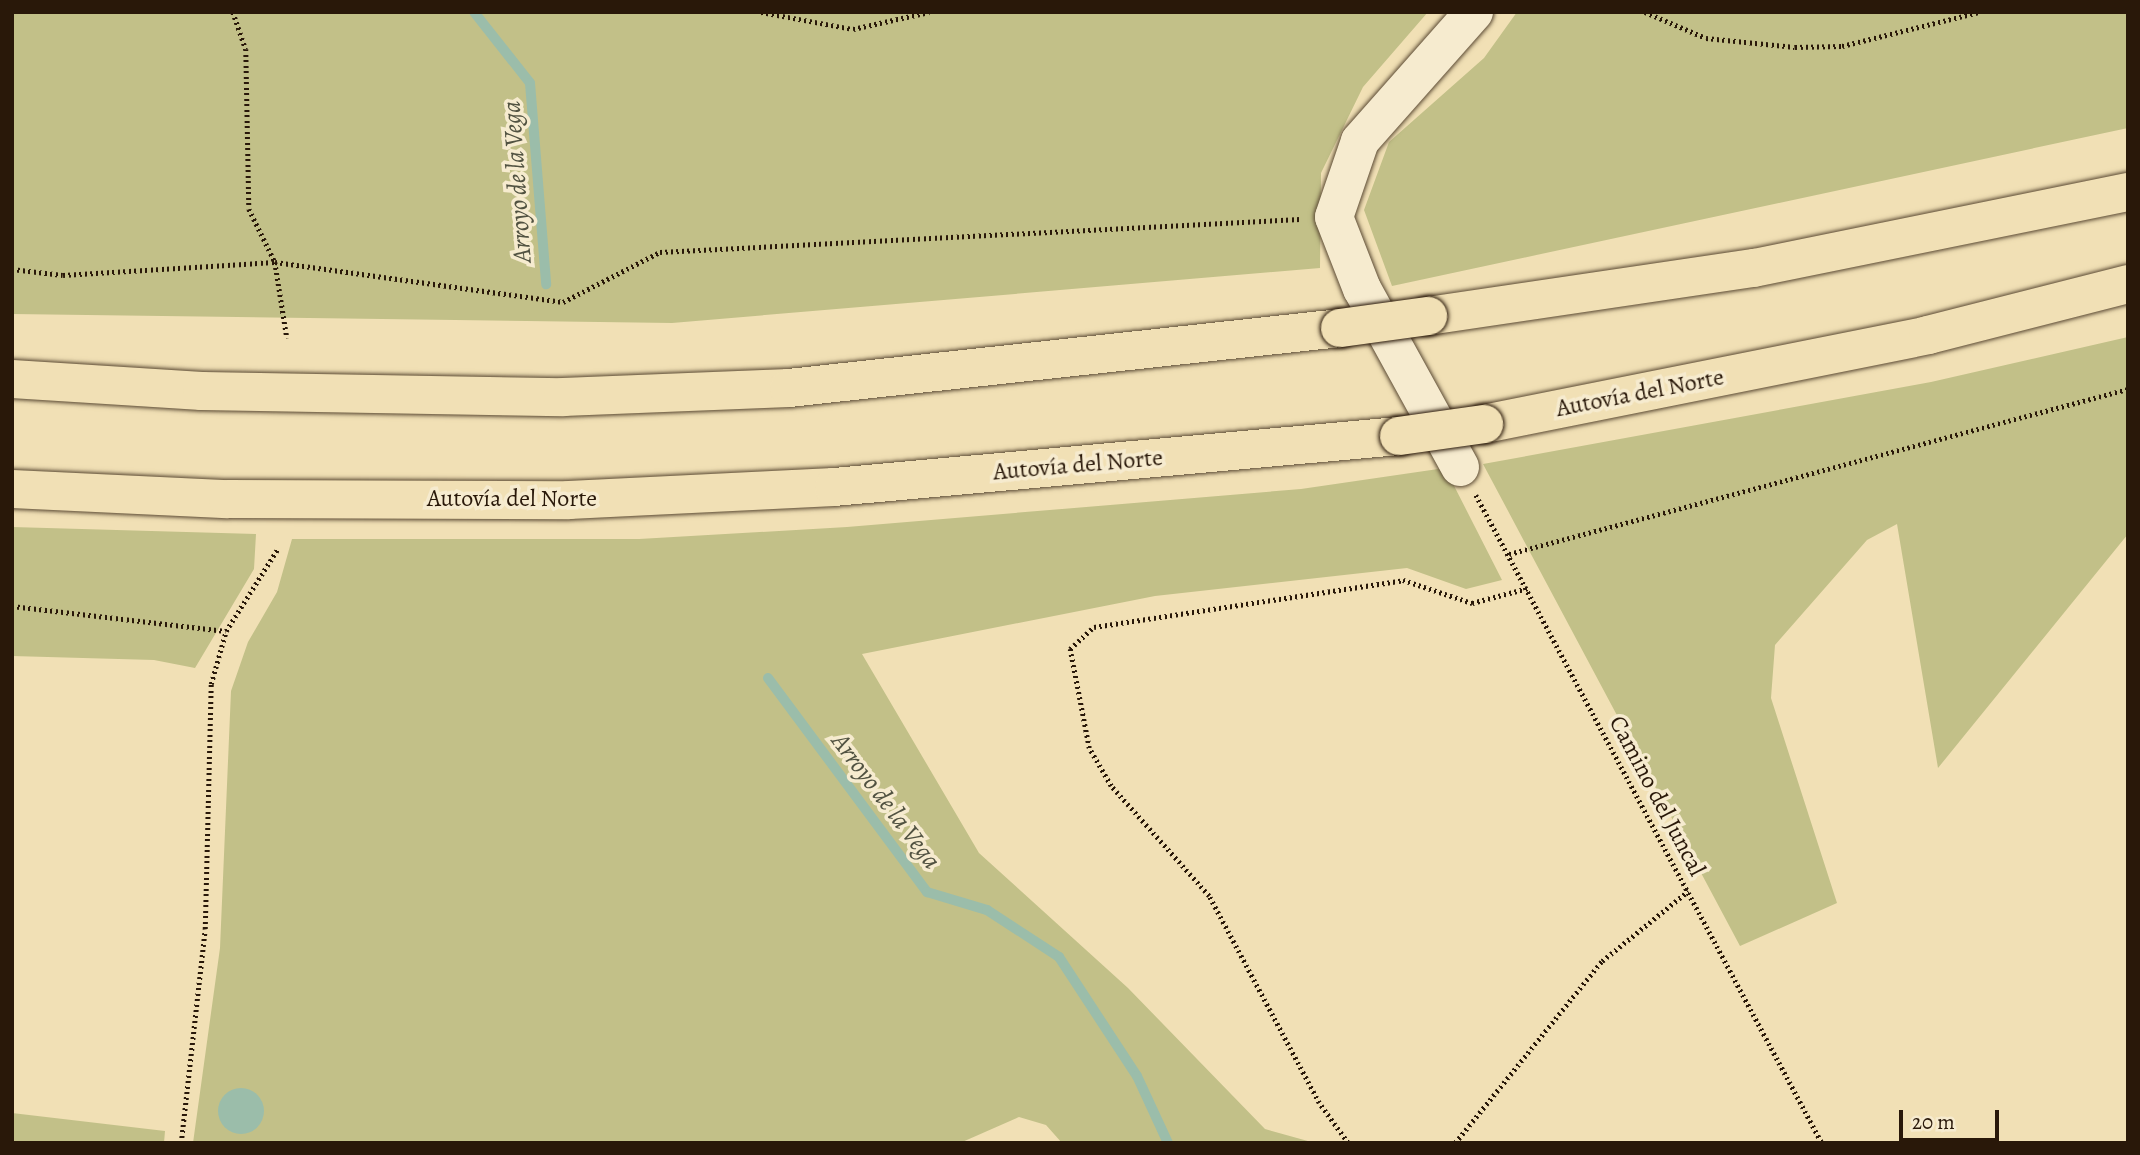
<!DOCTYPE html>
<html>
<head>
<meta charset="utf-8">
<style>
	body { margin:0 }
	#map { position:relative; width:2140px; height:1155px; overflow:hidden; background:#f1e0b5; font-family:Alegreya,serif }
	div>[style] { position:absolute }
	.green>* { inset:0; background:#c2c088 }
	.water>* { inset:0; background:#9bbdaa }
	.round { border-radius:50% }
	.stream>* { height:10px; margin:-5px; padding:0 5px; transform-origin:5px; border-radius:5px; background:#9bbdaa }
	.path>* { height:4.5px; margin-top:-2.25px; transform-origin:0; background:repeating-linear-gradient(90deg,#291809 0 2px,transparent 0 5.5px) }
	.roads { filter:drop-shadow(0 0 2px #5b4a34) drop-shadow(0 0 2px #5b4a34) }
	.minor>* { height:38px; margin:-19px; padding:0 19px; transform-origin:19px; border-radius:19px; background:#f6ebcf }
	.highway>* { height:38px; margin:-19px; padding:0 19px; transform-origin:19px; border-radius:19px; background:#f1e0b5 }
	.bridges { filter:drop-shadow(0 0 2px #291809) drop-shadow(0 0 2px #291809) }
	.highway-bridge>* { height:38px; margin:-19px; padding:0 19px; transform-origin:19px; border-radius:19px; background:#f1e0b5 }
	span { translate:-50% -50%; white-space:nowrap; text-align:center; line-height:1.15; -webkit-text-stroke:7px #f6ebcf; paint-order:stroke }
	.street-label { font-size:24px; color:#291809 }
	.water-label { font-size:26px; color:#515241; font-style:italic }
	.frame { position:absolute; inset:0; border:14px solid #291809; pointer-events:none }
	.scale { position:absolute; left:1899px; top:1110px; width:100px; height:32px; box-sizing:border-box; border:4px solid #291809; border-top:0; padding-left:9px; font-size:21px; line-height:24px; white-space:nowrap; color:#291809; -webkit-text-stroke:5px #f6ebcf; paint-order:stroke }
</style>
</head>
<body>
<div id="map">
	<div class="green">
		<div style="clip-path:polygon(12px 12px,1428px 12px,1363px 87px,1321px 173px,1320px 268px,672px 323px,12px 314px)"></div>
		<div style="clip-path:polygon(1517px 12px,2128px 12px,2128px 128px,1392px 286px,1364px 210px,1389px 142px,1484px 58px)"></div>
		<div style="clip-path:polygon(2128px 337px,2128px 534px,1938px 768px,1897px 524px,1867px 540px,1775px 645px,1771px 698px,1837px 903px,1740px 946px,1483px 464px,1931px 382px)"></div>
		<div style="clip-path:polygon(1445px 468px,1502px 580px,1466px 589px,1407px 568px,1155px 596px,862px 654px,979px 853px,1128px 988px,1265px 1129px,1315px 1143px,1062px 1143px,1046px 1125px,1019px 1117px,960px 1143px,193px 1143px,220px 948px,231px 691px,248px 642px,277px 592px,292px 539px,639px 539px,847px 527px,1301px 489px)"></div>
		<div style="clip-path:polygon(12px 527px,256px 534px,254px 569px,195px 668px,154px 660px,12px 656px)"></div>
		<div style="clip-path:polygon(12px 1113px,165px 1131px,164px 1143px,12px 1143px)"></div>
	</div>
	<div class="water">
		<div class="round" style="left:218px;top:1088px;width:46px;height:46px"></div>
	</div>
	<div class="stream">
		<div style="left:474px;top:12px;width:90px;rotate:51.7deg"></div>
		<div style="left:530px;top:83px;width:202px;rotate:85.4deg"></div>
		<div style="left:768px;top:678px;width:267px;rotate:53.4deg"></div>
		<div style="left:927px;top:892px;width:63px;rotate:16.7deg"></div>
		<div style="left:987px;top:910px;width:86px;rotate:33.1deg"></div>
		<div style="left:1059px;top:957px;width:142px;rotate:56.8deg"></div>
		<div style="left:1137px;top:1076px;width:74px;rotate:65.2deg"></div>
	</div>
	<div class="path">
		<div style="left:233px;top:12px;width:39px;rotate:71deg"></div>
		<div style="left:246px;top:49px;width:160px;rotate:88.9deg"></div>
		<div style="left:249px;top:209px;width:59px;rotate:63.9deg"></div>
		<div style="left:275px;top:262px;width:77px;rotate:81deg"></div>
		<div style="left:761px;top:12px;width:94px;rotate:10.5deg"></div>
		<div style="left:853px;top:29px;width:78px;rotate:-12.6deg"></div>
		<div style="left:1645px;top:12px;width:66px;rotate:23.1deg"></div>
		<div style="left:1706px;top:38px;width:89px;rotate:5.8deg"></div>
		<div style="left:1795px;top:47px;width:47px;rotate:-1.2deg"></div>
		<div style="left:1842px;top:46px;width:141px;rotate:-13.9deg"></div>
		<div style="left:12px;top:269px;width:51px;rotate:6.7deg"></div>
		<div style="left:63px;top:275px;width:212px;rotate:-3.5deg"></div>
		<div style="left:275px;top:262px;width:291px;rotate:7.9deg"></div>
		<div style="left:563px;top:302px;width:109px;rotate:-27.3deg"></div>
		<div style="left:660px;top:252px;width:641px;rotate:-2.95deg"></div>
		<div style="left:1476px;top:495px;width:735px;rotate:61.9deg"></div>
		<div style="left:1509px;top:554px;width:641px;rotate:-14.93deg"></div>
		<div style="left:12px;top:606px;width:215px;rotate:6.7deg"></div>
		<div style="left:181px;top:1143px;width:215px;rotate:-83.6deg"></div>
		<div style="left:205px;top:929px;width:245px;rotate:-88.6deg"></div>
		<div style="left:211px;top:684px;width:55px;rotate:-74.2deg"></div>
		<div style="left:226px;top:631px;width:96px;rotate:-57.8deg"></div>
		<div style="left:1348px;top:1143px;width:49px;rotate:-125.9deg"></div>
		<div style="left:1319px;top:1103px;width:234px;rotate:-118deg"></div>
		<div style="left:1209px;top:896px;width:147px;rotate:-131.7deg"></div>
		<div style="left:1111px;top:786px;width:44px;rotate:-120.1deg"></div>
		<div style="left:1089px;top:748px;width:101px;rotate:-100.9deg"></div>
		<div style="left:1070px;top:649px;width:33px;rotate:-43deg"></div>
		<div style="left:1094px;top:627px;width:313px;rotate:-8.6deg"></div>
		<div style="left:1403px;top:580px;width:73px;rotate:18.4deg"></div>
		<div style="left:1472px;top:603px;width:58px;rotate:-15deg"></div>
		<div style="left:1455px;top:1143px;width:234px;rotate:-51.1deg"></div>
		<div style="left:1602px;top:961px;width:111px;rotate:-39.1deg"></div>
	</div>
	<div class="roads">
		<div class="minor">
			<div style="left:1460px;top:467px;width:203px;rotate:-118.8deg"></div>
			<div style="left:1362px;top:289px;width:77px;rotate:-111.3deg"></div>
			<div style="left:1334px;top:217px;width:80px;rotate:-71.1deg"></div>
			<div style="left:1360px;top:141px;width:172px;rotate:-48.5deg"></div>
		</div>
		<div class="highway">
			<div style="left:1428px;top:316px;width:330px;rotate:-8.4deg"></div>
			<div style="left:1754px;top:268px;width:382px;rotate:-11.5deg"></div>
			<div style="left:12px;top:379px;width:190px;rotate:3.6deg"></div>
			<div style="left:202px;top:391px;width:361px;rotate:1deg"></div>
			<div style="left:563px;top:397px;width:226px;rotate:-2.3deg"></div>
			<div style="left:789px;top:388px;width:554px;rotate:-6.21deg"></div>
			<div style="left:1484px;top:424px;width:453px;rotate:-11.3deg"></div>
			<div style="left:1928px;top:335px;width:206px;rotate:-14.3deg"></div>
			<div style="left:12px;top:489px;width:216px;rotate:2.7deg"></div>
			<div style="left:228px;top:499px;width:341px;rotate:0.2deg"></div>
			<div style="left:569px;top:500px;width:265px;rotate:-2.8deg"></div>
			<div style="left:834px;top:487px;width:567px;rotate:-5.16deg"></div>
		</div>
	</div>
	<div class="bridges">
		<div class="highway-bridge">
			<div style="left:1340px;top:328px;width:89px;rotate:-7.8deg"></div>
			<div style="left:1399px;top:436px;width:86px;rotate:-8deg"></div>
		</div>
	</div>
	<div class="street-label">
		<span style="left:1640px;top:393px;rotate:-11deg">Autovía del Norte</span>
		<span style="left:1078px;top:465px;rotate:-5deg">Autovía del Norte</span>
		<span style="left:512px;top:499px">Autovía del Norte</span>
		<span style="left:1657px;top:796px;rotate:62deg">Camino del Juncal</span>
	</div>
	<div class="water-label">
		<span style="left:517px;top:182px;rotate:-94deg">Arroyo de la Vega</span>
		<span style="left:886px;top:801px;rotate:53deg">Arroyo de la Vega</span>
	</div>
	<div class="frame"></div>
	<div class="scale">20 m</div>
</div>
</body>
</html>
